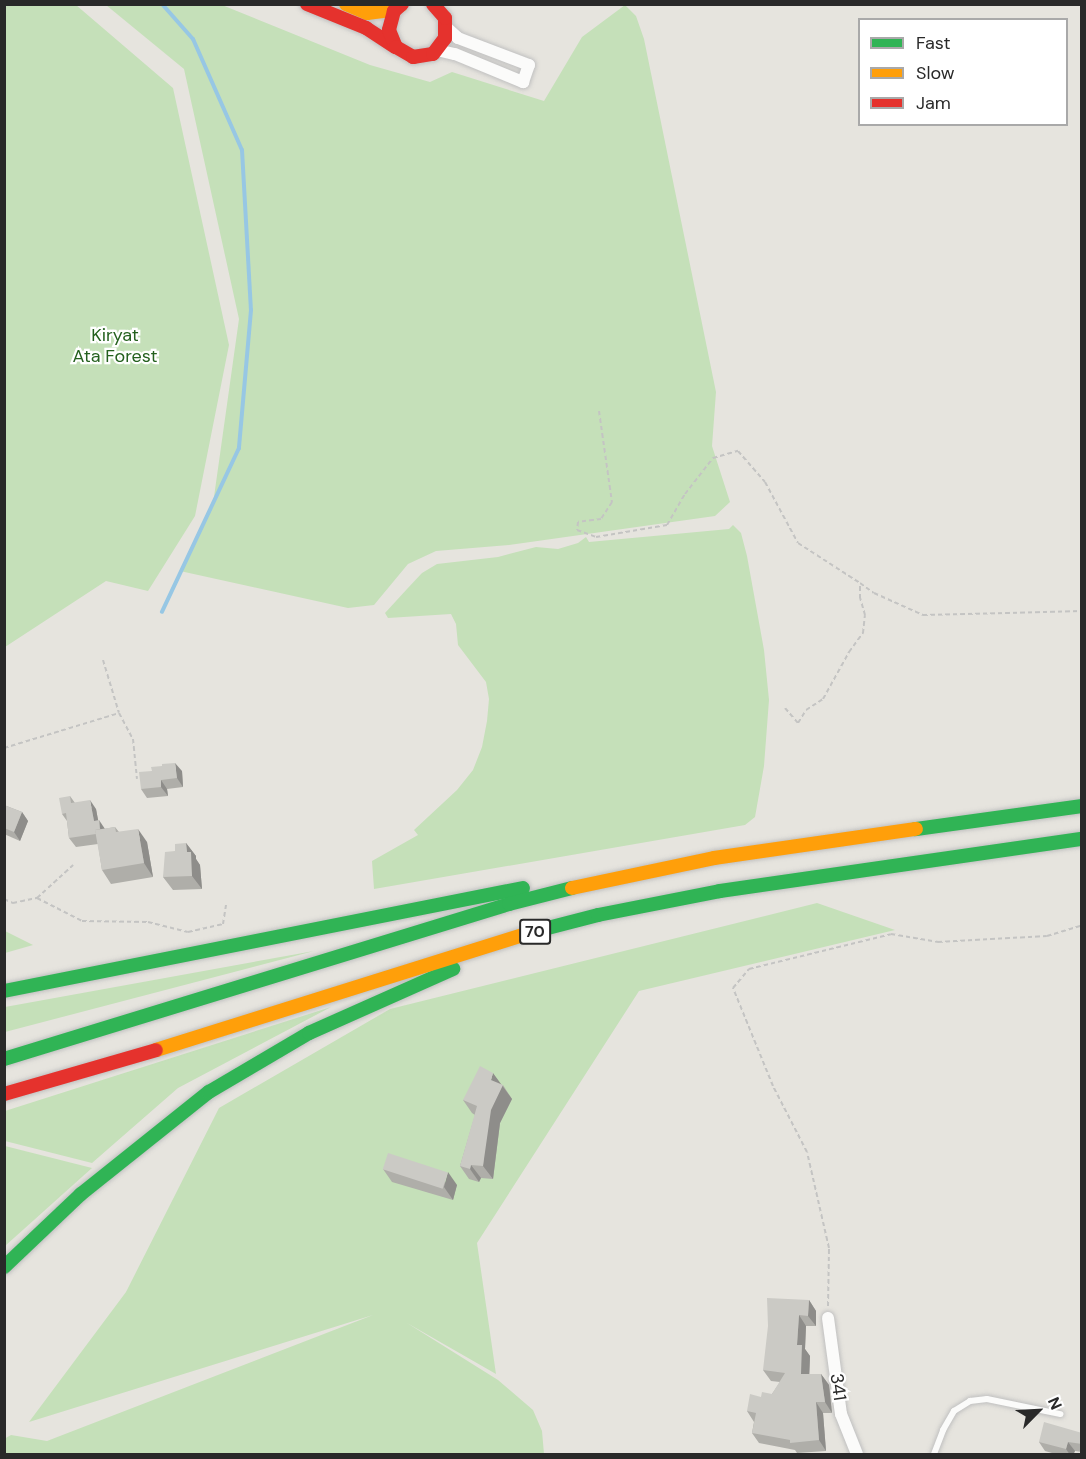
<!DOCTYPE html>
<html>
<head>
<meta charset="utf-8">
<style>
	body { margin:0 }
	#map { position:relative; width:1086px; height:1459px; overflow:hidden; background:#e6e4de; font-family:"DM Sans",sans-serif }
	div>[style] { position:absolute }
	.green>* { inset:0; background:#c5e0b9 }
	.stream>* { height:4px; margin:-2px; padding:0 2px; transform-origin:2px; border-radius:2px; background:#97c7e4 }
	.path>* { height:2px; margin-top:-1px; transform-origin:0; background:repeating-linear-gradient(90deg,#c4c4c3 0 4.5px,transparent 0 7.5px) }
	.roads { filter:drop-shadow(0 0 2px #c0c0c0) drop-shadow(0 0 2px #c0c0c0) }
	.lane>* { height:6px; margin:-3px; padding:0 3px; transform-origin:3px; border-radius:3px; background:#fbfbfa }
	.street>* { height:12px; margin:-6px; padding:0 6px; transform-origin:6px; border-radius:6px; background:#fbfbfa }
	.fast>* { height:14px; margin:-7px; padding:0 7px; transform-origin:7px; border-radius:7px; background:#30b455 }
	.slow>* { height:14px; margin:-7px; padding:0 7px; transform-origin:7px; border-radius:7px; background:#ff9f0a }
	.jam>* { height:14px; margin:-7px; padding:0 7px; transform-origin:7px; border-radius:7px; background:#e5322d }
	.wall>* { inset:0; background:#afaea9 }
	.shaded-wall>* { inset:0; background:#8e8d8a }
	.building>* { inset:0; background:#cbcac5; transform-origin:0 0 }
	span { translate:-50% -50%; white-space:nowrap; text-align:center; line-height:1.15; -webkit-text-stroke:4.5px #fff; paint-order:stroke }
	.shield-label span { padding:2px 4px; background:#fff; border:2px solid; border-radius:4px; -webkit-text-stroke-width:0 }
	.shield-label { font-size:16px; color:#292929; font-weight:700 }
	.park-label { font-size:18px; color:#24601e }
	.street-label { font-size:18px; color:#292929 }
	.frame { position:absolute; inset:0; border:6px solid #292929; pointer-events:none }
	.legend { position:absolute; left:858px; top:18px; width:210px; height:108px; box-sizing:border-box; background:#fff; border:2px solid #a9a9a9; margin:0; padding:8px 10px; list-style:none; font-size:18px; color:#292929 }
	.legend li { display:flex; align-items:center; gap:12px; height:30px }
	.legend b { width:30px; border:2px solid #a9a9a9 }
	.north { position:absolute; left:1008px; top:1381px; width:60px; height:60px; -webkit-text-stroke:4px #fff; paint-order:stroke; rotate:66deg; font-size:16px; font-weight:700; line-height:24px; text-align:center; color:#292929 }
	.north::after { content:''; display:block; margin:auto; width:21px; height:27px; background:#292929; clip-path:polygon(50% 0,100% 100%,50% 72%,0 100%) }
</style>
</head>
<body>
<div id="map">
	<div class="green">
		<div style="clip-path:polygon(4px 5px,76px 5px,173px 88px,229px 345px,195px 516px,148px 591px,106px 581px,5px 647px)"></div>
		<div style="clip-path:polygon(106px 5px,222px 5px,370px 65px,430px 82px,452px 72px,544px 101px,582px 37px,625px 5px,636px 16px,644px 39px,716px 392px,712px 446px,730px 502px,715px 516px,509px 545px,436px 551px,408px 564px,374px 605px,348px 608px,180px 571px,213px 504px,239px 319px,184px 69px)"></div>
		<div style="clip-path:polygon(733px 525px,741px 533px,747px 556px,764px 650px,769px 700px,764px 766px,755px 817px,745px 825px,374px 889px,372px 861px,418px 835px,414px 830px,457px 790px,473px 770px,482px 747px,487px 721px,489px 699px,486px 682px,458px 645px,456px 624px,451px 614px,388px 618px,385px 613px,407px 589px,422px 573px,437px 564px,498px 557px,536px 547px,558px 549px,578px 543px,586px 537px,589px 542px,729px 529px)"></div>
		<div style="clip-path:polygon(817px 903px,895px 930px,639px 991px,477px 1243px,496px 1374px,407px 1323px,498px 1380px,533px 1410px,542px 1431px,544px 1454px,5px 1454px,4px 1439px,11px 1435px,47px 1441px,373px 1315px,29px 1422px,126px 1292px,219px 1108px,390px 1009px)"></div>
		<div style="clip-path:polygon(5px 931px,33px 945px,5px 953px)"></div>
		<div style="clip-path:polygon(314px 951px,5px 1032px,5px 1007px)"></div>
		<div style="clip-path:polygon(331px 1007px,178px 1088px,92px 1163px,5px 1141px,5px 1111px)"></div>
		<div style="clip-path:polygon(5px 1146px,92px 1168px,5px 1246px,4px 1146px)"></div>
	</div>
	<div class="stream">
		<div style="left:162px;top:4px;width:47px;rotate:48.5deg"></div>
		<div style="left:193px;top:39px;width:121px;rotate:66.2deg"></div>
		<div style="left:242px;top:150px;width:160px;rotate:86.8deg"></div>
		<div style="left:251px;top:310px;width:139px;rotate:95deg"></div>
		<div style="left:239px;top:448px;width:181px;rotate:115.2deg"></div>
	</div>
	<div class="path">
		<div style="left:599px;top:411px;width:92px;rotate:81.9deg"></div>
		<div style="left:612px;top:502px;width:20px;rotate:123deg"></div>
		<div style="left:601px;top:519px;width:23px;rotate:173deg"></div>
		<div style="left:578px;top:522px;width:8px;rotate:97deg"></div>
		<div style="left:577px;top:530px;width:20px;rotate:20deg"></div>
		<div style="left:596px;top:537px;width:72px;rotate:-9.6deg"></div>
		<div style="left:667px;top:525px;width:36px;rotate:-60deg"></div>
		<div style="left:685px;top:494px;width:46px;rotate:-52.1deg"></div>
		<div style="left:713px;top:458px;width:26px;rotate:-16deg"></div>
		<div style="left:738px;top:451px;width:41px;rotate:48.9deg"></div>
		<div style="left:765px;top:482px;width:69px;rotate:61.6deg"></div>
		<div style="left:798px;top:543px;width:74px;rotate:32.8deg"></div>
		<div style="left:103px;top:660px;width:55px;rotate:73.2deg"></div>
		<div style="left:785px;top:708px;width:20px;rotate:49deg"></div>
		<div style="left:798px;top:723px;width:15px;rotate:-58deg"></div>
		<div style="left:806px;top:710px;width:20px;rotate:-33deg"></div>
		<div style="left:823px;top:699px;width:54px;rotate:-61deg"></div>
		<div style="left:849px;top:652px;width:24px;rotate:-54deg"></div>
		<div style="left:863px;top:633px;width:18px;rotate:-84deg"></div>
		<div style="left:865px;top:615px;width:18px;rotate:-106deg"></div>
		<div style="left:860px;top:598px;width:15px;rotate:-90deg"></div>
		<div style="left:860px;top:583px;width:17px;rotate:36deg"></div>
		<div style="left:874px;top:593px;width:54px;rotate:24.2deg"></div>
		<div style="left:923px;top:615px;width:159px;rotate:-1.4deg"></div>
		<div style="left:4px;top:748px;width:120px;rotate:-16.9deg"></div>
		<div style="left:119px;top:713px;width:30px;rotate:62deg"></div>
		<div style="left:133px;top:739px;width:40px;rotate:84.3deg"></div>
		<div style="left:37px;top:898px;width:51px;rotate:27.1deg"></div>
		<div style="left:82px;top:921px;width:66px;rotate:0.9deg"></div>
		<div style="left:148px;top:922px;width:41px;rotate:14deg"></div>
		<div style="left:188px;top:932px;width:36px;rotate:-13deg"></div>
		<div style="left:223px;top:924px;width:20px;rotate:-81deg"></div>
		<div style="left:4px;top:899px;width:10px;rotate:24deg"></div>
		<div style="left:13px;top:903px;width:25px;rotate:-12deg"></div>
		<div style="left:37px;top:898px;width:49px;rotate:-42.5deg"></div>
		<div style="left:828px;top:1306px;width:58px;rotate:-89deg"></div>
		<div style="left:829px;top:1248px;width:98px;rotate:-102.9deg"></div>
		<div style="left:807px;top:1152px;width:74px;rotate:-117.3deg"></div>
		<div style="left:773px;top:1086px;width:106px;rotate:-112.2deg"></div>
		<div style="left:733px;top:988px;width:25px;rotate:-50deg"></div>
		<div style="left:749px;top:969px;width:146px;rotate:-13.8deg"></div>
		<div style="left:891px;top:934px;width:48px;rotate:9.7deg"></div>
		<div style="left:938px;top:942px;width:109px;rotate:-3.2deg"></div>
		<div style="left:1047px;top:936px;width:37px;rotate:-17deg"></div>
	</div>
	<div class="roads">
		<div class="lane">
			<div style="left:934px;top:1454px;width:26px;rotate:-69deg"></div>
			<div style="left:943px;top:1430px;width:22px;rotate:-60deg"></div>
			<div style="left:954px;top:1411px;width:19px;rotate:-32deg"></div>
			<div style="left:970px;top:1401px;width:17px;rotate:-7deg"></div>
			<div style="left:987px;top:1399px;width:75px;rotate:11.6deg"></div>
		</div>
		<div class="street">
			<div style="left:437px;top:50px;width:18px;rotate:13deg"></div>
			<div style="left:455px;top:54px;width:74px;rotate:22.4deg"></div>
			<div style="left:523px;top:82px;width:18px;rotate:-71deg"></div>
			<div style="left:529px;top:65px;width:76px;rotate:-159.2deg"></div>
			<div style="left:458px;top:38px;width:15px;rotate:-138deg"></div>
			<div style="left:828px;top:1318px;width:97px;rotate:82.3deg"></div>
			<div style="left:841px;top:1414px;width:43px;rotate:68.2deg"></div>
		</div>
		<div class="fast">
			<div style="left:916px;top:829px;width:168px;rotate:-7.9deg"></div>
			<div style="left:540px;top:930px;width:60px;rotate:-14.5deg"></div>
			<div style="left:598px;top:915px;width:124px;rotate:-11.1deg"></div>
			<div style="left:720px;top:891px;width:366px;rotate:-8.2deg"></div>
			<div style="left:4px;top:991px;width:529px;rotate:-11.22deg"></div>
			<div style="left:4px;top:1059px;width:528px;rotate:-17.06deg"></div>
			<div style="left:509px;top:904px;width:65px;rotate:-14.3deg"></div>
			<div style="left:4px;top:1267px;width:106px;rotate:-43.5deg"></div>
			<div style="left:81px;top:1194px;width:164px;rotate:-38.6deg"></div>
			<div style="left:209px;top:1092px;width:116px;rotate:-30.5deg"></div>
			<div style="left:309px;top:1033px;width:158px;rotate:-24deg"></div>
		</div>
		<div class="slow">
			<div style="left:346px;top:4px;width:23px;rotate:23deg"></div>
			<div style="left:367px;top:13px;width:24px;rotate:-7deg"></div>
			<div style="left:391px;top:10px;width:11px;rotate:-27deg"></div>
			<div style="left:572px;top:888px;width:145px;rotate:-11.9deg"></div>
			<div style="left:714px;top:858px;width:204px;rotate:-8.2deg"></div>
			<div style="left:156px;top:1050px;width:402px;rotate:-17.4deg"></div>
		</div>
		<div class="jam">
			<div style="left:307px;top:4px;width:64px;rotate:22.1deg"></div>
			<div style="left:366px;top:28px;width:35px;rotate:33deg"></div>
			<div style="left:402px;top:4px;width:11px;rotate:139deg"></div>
			<div style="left:394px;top:11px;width:20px;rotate:105deg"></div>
			<div style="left:389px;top:30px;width:18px;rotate:68deg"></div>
			<div style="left:396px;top:47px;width:20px;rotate:30deg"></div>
			<div style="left:413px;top:57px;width:20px;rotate:-9deg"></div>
			<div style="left:433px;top:54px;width:20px;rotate:-53deg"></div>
			<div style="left:445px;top:38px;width:20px;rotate:-90deg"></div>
			<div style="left:445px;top:18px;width:18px;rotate:-131deg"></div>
			<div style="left:4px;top:1094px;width:158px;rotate:-16.1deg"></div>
		</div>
	</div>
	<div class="wall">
		<div style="clip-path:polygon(152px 771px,182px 771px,183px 787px,167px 789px,168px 796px,147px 798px,141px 789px)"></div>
		<div style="clip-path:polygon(70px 796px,75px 803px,96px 809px,98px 820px,104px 829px,115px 827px,119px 832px,147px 842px,153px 877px,111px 884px,102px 870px,98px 844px,76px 847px,69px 838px,67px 821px,62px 814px)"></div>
		<div style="clip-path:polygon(4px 805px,22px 812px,28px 821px,20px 841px,4px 834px)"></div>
		<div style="clip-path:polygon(186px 843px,196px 856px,196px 859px,200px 865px,202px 889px,173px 890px,163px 877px,175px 851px)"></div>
		<div style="clip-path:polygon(502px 1085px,503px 1085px,512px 1099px,500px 1123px,493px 1179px,481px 1178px,479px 1182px,469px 1179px,460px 1166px,475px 1115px,472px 1113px,463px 1100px)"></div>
		<div style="clip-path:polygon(383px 1169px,457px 1185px,453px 1200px,392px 1182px)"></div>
		<div style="clip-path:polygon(809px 1300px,816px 1311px,816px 1326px,806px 1326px,805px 1349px,810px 1356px,809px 1374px,821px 1374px,829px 1385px,832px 1413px,823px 1413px,826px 1451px,797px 1453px,795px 1450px,759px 1443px,752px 1433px,754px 1422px,747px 1411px,761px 1397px,772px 1394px,780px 1382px,771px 1381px,763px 1370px)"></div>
		<div style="clip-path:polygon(1082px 1433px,1082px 1452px,1075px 1451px,1073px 1455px,1059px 1455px,1045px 1451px,1039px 1442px)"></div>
	</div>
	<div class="shaded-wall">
		<div style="clip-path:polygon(175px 763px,182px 771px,183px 787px,177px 778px)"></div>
		<div style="clip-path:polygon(161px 780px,167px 789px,168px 796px,161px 787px)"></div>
		<div style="clip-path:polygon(90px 800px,96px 809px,100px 830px,94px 821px)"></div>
		<div style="clip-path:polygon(22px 812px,28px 821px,20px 841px,14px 832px)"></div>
		<div style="clip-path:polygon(99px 820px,105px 829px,101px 834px)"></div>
		<div style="clip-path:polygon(138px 829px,147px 842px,153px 877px,144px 863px)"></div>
		<div style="clip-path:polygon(186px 843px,196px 856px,196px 859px,200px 865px,202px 889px,192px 876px,187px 852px)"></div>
		<div style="clip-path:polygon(493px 1073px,512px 1099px,500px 1123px,493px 1179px,483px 1166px,491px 1080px)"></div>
		<div style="clip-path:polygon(471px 1165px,481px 1178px,479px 1182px,470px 1169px)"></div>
		<div style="clip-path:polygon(448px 1172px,457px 1185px,453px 1200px,444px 1187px)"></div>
		<div style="clip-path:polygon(809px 1300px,816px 1311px,816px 1326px,808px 1316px)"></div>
		<div style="clip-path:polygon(799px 1315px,806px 1326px,805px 1349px,810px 1356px,809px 1385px,801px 1374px,797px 1345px)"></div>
		<div style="clip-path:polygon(821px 1374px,829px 1385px,832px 1413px,825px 1402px)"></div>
		<div style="clip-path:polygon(816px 1402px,823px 1413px,826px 1451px,819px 1440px)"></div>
		<div style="clip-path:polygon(1068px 1442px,1075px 1451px,1073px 1455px,1070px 1455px,1066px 1449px)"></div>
	</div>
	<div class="building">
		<div style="clip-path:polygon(175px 763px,177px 778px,161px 780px,161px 787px,141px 789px,139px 772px,152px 771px,151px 767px,162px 766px,162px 764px)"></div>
		<div style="clip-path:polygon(70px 796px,71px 803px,90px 800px,94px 821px,99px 820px,100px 829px,95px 830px,96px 834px,69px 838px,66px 813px,62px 814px,59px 798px)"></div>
		<div style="clip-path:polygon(4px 805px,22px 812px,14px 832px,4px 828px)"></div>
		<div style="clip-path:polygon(115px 827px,116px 832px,138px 829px,144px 863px,102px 870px,95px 830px)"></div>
		<div style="clip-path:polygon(186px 843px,187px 852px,191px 852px,192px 876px,163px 877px,165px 852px,175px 851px,175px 844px)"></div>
		<div style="clip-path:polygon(480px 1066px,493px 1073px,491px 1080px,503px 1085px,491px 1110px,483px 1166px,471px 1165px,470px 1169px,460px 1166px,477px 1106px,463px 1100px)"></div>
		<div style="left:388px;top:1153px;width:63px;height:17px;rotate:18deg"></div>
		<div style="clip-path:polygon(767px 1298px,809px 1300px,808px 1316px,799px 1315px,797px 1345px,802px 1345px,801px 1374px,821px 1374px,825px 1402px,816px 1402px,819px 1440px,790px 1443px,790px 1440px,752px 1433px,756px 1413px,747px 1411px,750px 1394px,761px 1397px,762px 1392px,772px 1394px,785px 1373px,763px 1370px,768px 1326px)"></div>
		<div style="clip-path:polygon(1044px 1422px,1082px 1433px,1082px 1444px,1068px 1442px,1066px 1449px,1039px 1442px)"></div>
	</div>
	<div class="shield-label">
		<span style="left:535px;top:932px">70</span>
	</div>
	<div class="park-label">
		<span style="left:115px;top:346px">Kiryat<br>Ata Forest</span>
	</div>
	<div class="street-label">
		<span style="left:838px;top:1387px;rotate:82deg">341</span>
	</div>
	<div class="frame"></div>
	<ul class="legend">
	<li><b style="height:8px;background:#30b455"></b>Fast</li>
	<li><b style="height:8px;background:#ff9f0a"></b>Slow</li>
	<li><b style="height:8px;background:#e5322d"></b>Jam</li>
	</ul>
	<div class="north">N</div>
</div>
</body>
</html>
